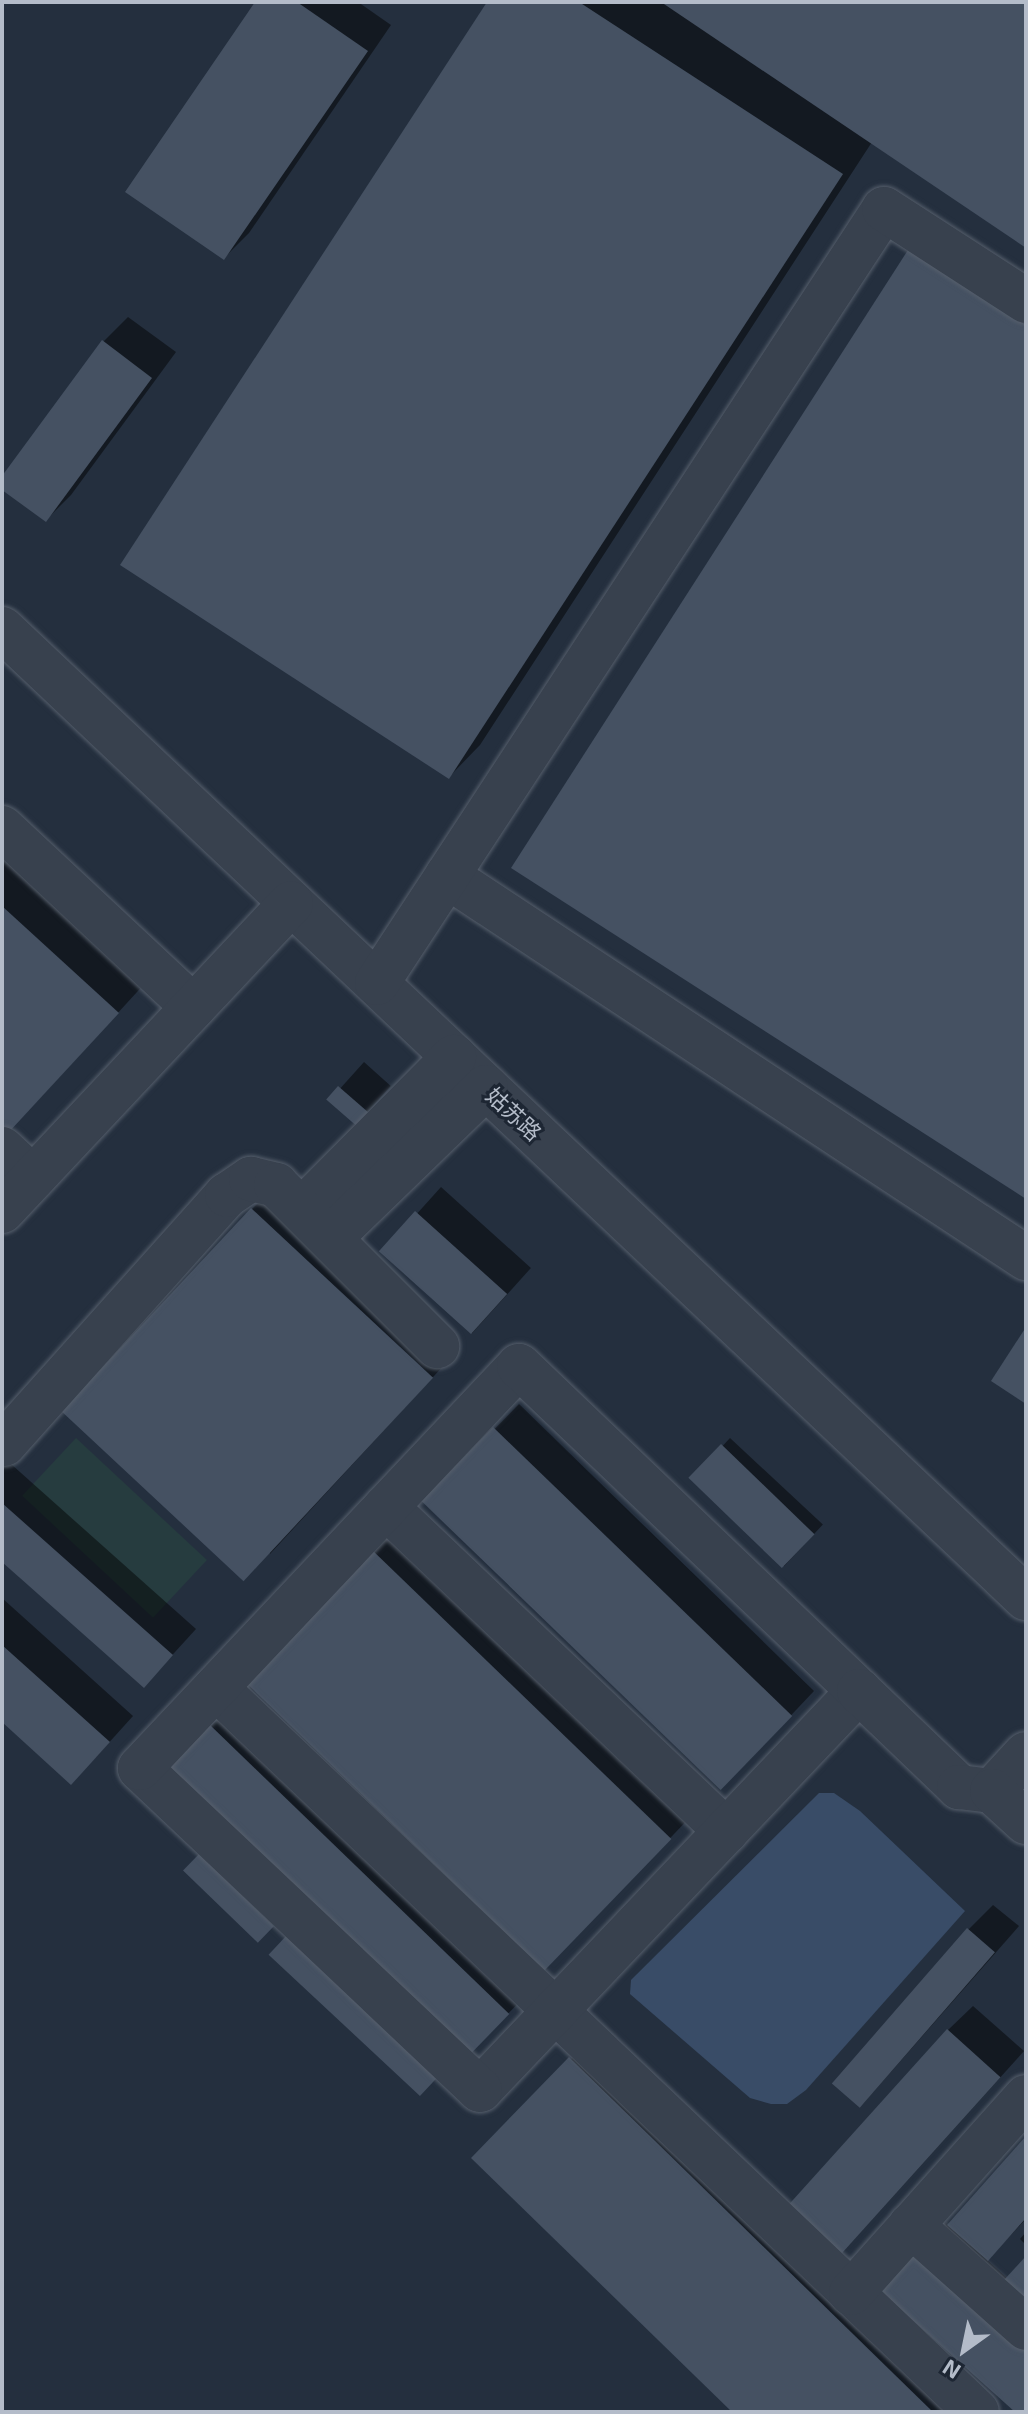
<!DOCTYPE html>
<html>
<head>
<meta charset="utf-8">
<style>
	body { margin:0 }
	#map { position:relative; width:1028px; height:2414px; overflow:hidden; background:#242f3e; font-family:"Exo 2","Noto Sans SC",sans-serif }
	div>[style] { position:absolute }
	.green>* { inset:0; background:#263c3f; transform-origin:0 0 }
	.water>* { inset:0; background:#394c67 }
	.shadow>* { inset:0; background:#0007; transform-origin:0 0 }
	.building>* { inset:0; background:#455162; transform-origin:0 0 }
	.roads { filter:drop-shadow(0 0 2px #565f6c) drop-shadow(0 0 2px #565f6c) }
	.minor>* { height:44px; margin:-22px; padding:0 22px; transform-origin:22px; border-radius:22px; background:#38414e }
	span { translate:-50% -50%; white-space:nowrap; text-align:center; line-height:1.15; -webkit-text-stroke:6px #1d2633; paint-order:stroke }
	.street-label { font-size:22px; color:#b4bcc9 }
	.frame { position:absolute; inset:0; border:4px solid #b4bcc9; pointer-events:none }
	.north { position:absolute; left:924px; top:2310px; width:80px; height:80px; -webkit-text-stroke:6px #1d2633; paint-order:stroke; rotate:213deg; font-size:22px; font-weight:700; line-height:32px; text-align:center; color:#b4bcc9 }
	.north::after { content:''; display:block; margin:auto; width:28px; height:36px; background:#b4bcc9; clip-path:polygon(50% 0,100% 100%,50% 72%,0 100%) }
</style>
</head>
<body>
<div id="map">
	<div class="green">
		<div style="left:76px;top:1438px;width:179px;height:79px;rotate:43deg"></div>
	</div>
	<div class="water">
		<div style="clip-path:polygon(819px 1793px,834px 1793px,860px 1811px,965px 1911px,806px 2090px,787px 2104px,771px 2104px,750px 2098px,630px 1994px,631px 1980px)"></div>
	</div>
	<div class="shadow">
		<div style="clip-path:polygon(257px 2px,358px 2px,391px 25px,249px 233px,224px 258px)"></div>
		<div style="clip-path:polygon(490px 2px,1026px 2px,1026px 245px,872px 142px,480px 745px,449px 777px)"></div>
		<div style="clip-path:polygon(128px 317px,176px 352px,71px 495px,46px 520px,2px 487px,2px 480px,103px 342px)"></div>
		<div style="clip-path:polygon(2px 846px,148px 980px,40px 1098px,2px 1123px)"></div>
		<div style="left:364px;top:1062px;width:36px;height:51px;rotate:42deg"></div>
		<div style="clip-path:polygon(277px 1184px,457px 1351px,270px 1554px,252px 1209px)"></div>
		<div style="left:441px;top:1187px;width:121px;height:88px;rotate:42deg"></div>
		<div style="clip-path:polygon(519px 1404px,814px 1691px,746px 1763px,424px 1501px)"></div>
		<div style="left:730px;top:1438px;width:127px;height:57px;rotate:43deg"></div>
		<div style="clip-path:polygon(2px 1456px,196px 1629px,144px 1686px,2px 1559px)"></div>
		<div style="clip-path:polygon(396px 1525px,695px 1812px,570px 1943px,246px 1680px)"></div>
		<div style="clip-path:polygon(2px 1598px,133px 1716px,96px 1757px,2px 1719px)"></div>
		<div style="clip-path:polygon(236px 1702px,535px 1986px,492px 2030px,316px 1910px,211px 1726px)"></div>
		<div style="clip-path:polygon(993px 1905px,1019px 1926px,861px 2106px,968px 1930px)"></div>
		<div style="clip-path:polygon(973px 2006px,1024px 2051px,842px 2253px,948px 2030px)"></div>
		<div style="clip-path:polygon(596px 2034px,983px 2412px,735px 2412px,474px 2158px)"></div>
		<div style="clip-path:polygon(1026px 2139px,1026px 2219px,987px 2260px,1008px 2279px,1026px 2259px,1026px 2412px,1018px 2412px,920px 2246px,945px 2222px,949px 2226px)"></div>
		<div style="clip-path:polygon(1026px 2232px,1026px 2245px,1020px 2239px)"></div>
	</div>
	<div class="building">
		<div style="clip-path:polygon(255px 2px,297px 2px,368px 51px,224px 260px,125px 192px)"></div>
		<div style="clip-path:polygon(487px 2px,579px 2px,843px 174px,449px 779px,120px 565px)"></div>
		<div style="clip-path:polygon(661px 2px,1026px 2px,1026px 248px)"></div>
		<div style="clip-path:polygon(908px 250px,1026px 325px,1026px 1199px,511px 868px)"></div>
		<div style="clip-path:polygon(102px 340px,152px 378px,46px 522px,2px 490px,2px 476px)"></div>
		<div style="clip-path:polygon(2px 906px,119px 1013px,9px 1132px,2px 1126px)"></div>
		<div style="left:338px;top:1086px;width:40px;height:18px;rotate:41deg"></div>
		<div style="left:251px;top:1208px;width:249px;height:278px;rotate:43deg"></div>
		<div style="left:415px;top:1211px;width:124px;height:54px;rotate:42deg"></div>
		<div style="clip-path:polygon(1026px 1327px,1026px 1404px,991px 1381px)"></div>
		<div style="left:493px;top:1427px;width:416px;height:103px;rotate:44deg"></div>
		<div style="left:721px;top:1444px;width:130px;height:47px;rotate:44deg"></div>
		<div style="clip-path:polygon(2px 1503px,173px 1655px,144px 1688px,2px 1562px)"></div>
		<div style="left:370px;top:1548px;width:419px;height:183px;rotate:44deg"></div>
		<div style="clip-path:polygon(2px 1645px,110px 1742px,71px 1785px,2px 1722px)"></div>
		<div style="left:210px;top:1725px;width:416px;height:62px;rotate:44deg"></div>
		<div style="left:199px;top:1854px;width:104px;height:23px;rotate:44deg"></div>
		<div style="left:967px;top:1928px;width:37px;height:206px;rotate:41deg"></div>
		<div style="left:287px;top:1935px;width:207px;height:27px;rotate:43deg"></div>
		<div style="left:947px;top:2029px;width:72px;height:240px;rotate:42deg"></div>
		<div style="clip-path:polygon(569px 2057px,933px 2412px,732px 2412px,471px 2158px)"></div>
		<div style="clip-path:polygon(1026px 2136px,1026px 2218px,988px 2261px,947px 2225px)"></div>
		<div style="clip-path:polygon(919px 2245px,1026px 2341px,1026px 2412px,1015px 2412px,879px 2290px)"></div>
		<div style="clip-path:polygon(1026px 2256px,1026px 2300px,1004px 2280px)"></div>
	</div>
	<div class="roads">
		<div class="minor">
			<div style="left:2px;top:629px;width:1410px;rotate:43.42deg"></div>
			<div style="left:2px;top:828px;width:262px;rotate:43.1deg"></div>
			<div style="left:447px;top:876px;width:694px;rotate:33.42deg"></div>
			<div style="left:377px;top:983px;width:925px;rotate:-56.77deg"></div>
			<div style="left:884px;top:209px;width:169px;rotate:32.9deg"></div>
			<div style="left:2px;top:1149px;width:42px;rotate:43.1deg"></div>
			<div style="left:302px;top:1210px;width:216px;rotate:-45.2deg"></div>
			<div style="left:2px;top:1211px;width:422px;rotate:-46.8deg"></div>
			<div style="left:330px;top:1238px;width:217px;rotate:-44.1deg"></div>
			<div style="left:4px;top:1444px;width:334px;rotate:-48.2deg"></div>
			<div style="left:227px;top:1195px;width:29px;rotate:-34deg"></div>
			<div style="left:251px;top:1179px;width:26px;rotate:13deg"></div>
			<div style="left:276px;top:1185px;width:228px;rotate:45deg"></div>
			<div style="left:386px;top:1507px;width:470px;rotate:43.6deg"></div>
			<div style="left:216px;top:1688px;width:1050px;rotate:43.57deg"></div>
			<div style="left:859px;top:1691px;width:550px;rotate:133.53deg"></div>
			<div style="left:480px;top:2090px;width:468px;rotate:-136.6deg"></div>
			<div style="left:140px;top:1768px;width:552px;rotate:-46.69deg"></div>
			<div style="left:519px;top:1366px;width:470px;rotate:43.7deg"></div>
			<div style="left:859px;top:1691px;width:139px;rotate:43.8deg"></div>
			<div style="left:959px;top:1787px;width:33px;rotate:7deg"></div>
			<div style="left:992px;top:1791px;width:50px;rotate:-47.4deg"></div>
			<div style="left:992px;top:1791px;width:46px;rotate:42.4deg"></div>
			<div style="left:911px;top:2225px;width:154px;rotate:41.8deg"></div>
			<div style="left:851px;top:2293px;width:263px;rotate:-48.2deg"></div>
		</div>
	</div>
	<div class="street-label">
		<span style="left:514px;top:1114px;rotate:43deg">姑苏路</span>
	</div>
	<div class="frame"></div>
	<div class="north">N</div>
</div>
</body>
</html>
